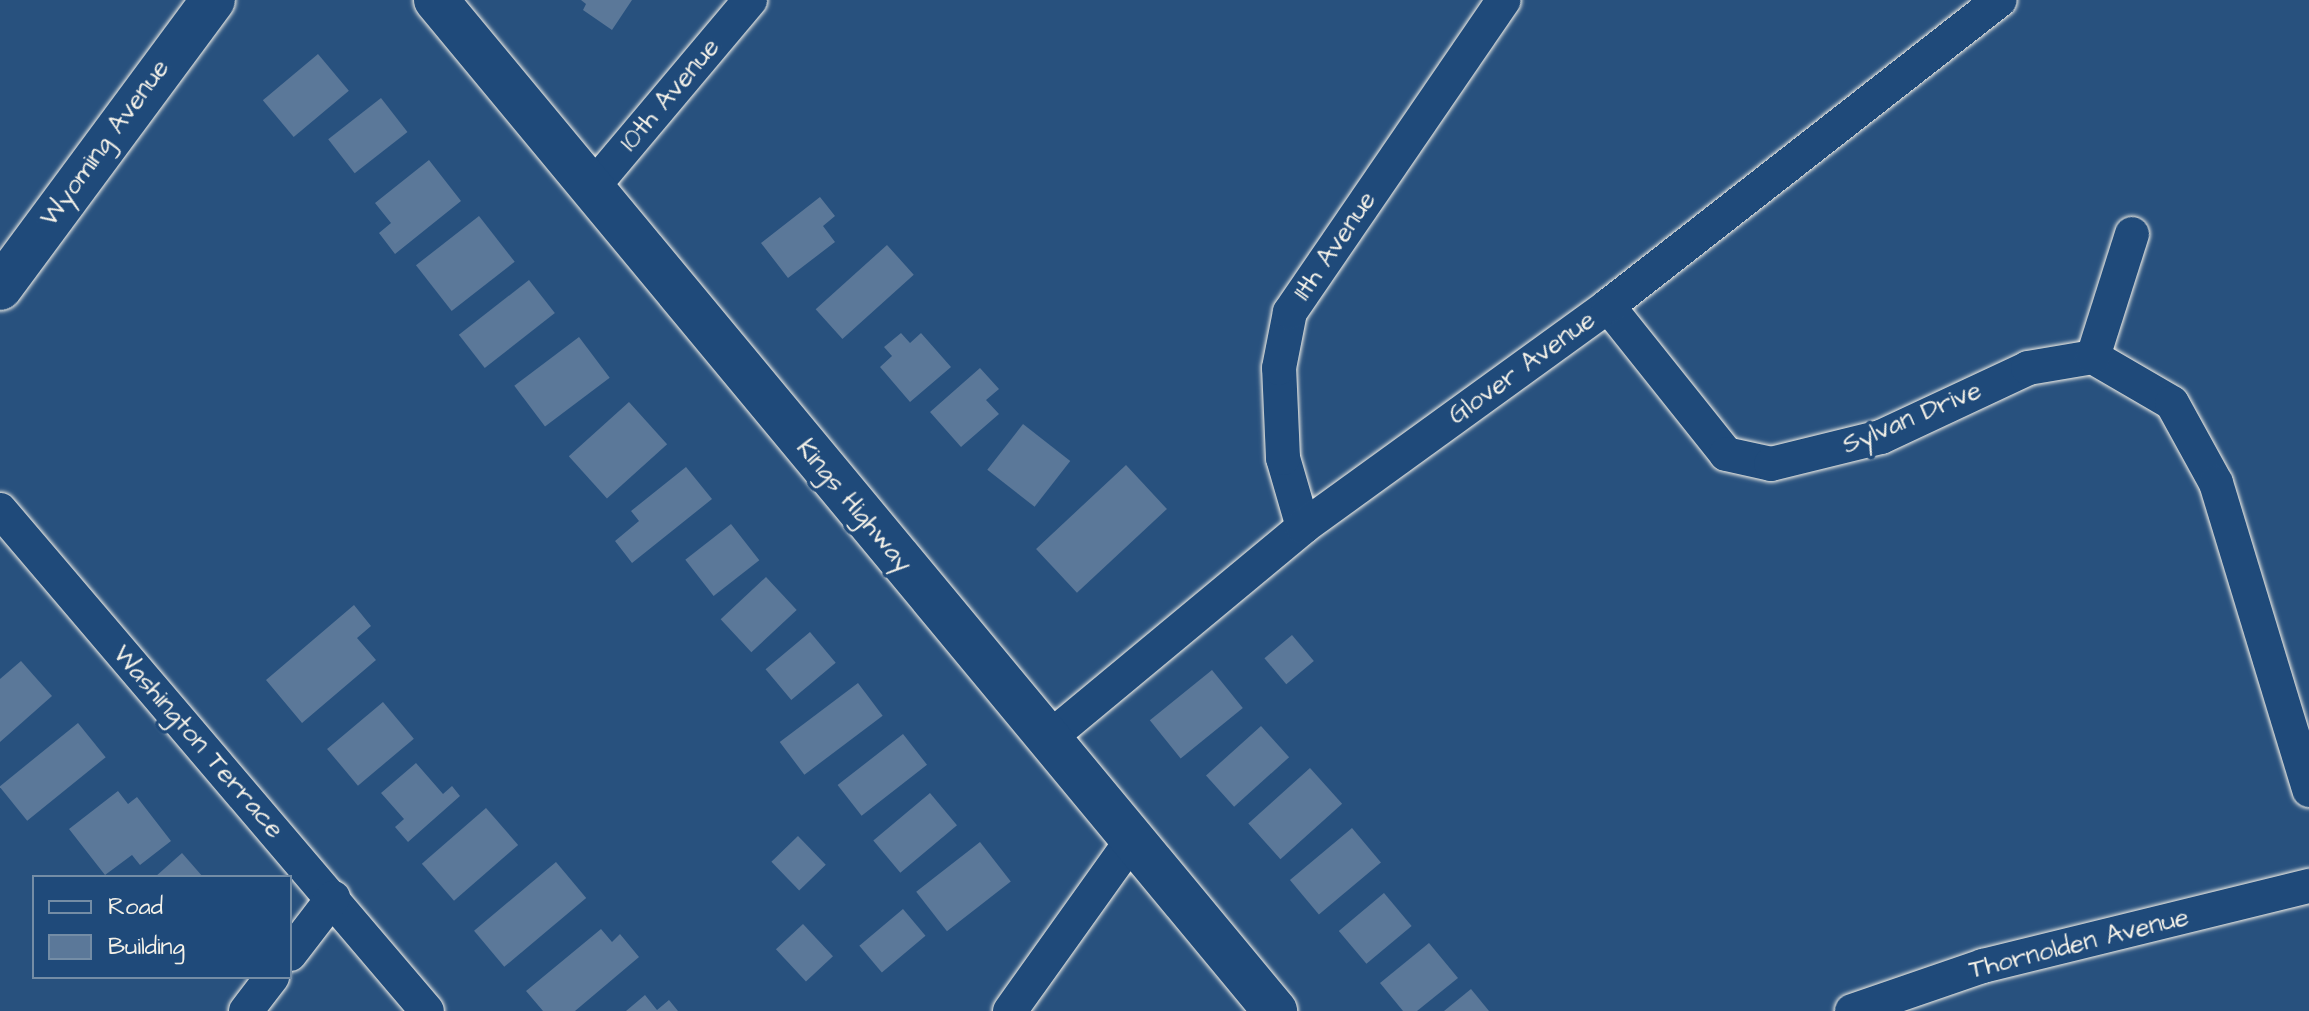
<!DOCTYPE html>
<html>
<head>
<meta charset="utf-8">
<style>
	body { margin:0 }
	#map { position:relative; width:2309px; height:1011px; overflow:hidden; background:#28517e; font-family:"Architects Daughter",sans-serif }
	div>[style] { position:absolute }
	.building>* { inset:0; background:#5b7899; transform-origin:0 0 }
	.roads { filter:drop-shadow(0 0 2px #f4f1e8) drop-shadow(0 0 2px #f4f1e8) }
	.street>* { height:34px; margin:-17px; padding:0 17px; transform-origin:17px; border-radius:17px; background:#1f4a7a }
	.secondary>* { height:44px; margin:-22px; padding:0 22px; transform-origin:22px; border-radius:22px; background:#1f4a7a }
	.primary>* { height:44px; margin:-22px; padding:0 22px; transform-origin:22px; border-radius:22px; background:#1f4a7a }
	span { translate:-50% -50%; white-space:nowrap; text-align:center; line-height:1.15; -webkit-text-stroke:7px #1f4a7a; paint-order:stroke }
	.street-label { font-size:26px; color:#f4f1e8 }
	.legend { position:absolute; left:32px; top:875px; width:260px; height:104px; box-sizing:border-box; background:#1f4a7a; border:2px solid #748da6; margin:0; padding:10px 14px; list-style:none; font-size:24px; color:#f4f1e8 }
	.legend li { display:flex; align-items:center; gap:16px; height:40px }
	.legend b { width:40px; border:2px solid #748da6 }
</style>
</head>
<body>
<div id="map">
	<div class="building">
		<div style="clip-path:polygon(581px 0,632px 0,612px 30px,583px 10px,586px 4px)"></div>
		<div style="left:318px;top:54px;width:48px;height:72px;rotate:50deg"></div>
		<div style="left:381px;top:98px;width:43px;height:67px;rotate:52deg"></div>
		<div style="clip-path:polygon(429px 160px,461px 201px,395px 254px,379px 233px,391px 223px,375px 203px)"></div>
		<div style="clip-path:polygon(820px 197px,835px 216px,823px 226px,835px 242px,788px 278px,761px 243px)"></div>
		<div style="left:479px;top:216px;width:58px;height:80px;rotate:52deg"></div>
		<div style="left:887px;top:245px;width:40px;height:96px;rotate:48deg"></div>
		<div style="left:529px;top:280px;width:42px;height:89px;rotate:52deg"></div>
		<div style="clip-path:polygon(901px 333px,910px 343px,921px 333px,951px 367px,910px 402px,880px 367px,892px 356px,884px 347px)"></div>
		<div style="left:579px;top:337px;width:51px;height:81px;rotate:53deg"></div>
		<div style="clip-path:polygon(980px 368px,999px 389px,986px 400px,999px 414px,961px 447px,930px 412px)"></div>
		<div style="left:629px;top:402px;width:57px;height:81px;rotate:48deg"></div>
		<div style="left:1023px;top:424px;width:60px;height:58px;rotate:38deg"></div>
		<div style="left:1126px;top:465px;width:60px;height:123px;rotate:47deg"></div>
		<div style="clip-path:polygon(686px 467px,712px 499px,632px 563px,615px 541px,639px 521px,631px 511px)"></div>
		<div style="left:731px;top:524px;width:46px;height:58px;rotate:52deg"></div>
		<div style="left:766px;top:577px;width:45px;height:62px;rotate:47deg"></div>
		<div style="clip-path:polygon(354px 605px,371px 626px,357px 638px,376px 660px,302px 723px,266px 680px)"></div>
		<div style="left:810px;top:632px;width:40px;height:58px;rotate:50deg"></div>
		<div style="left:1292px;top:635px;width:34px;height:36px;rotate:50deg"></div>
		<div style="clip-path:polygon(21px 661px,52px 696px,0 742px,0 679px)"></div>
		<div style="left:1212px;top:670px;width:49px;height:80px;rotate:51deg"></div>
		<div style="left:858px;top:683px;width:41px;height:98px;rotate:53deg"></div>
		<div style="left:383px;top:702px;width:48px;height:73px;rotate:50deg"></div>
		<div style="left:78px;top:723px;width:44px;height:101px;rotate:51deg"></div>
		<div style="left:1261px;top:726px;width:42px;height:74px;rotate:48deg"></div>
		<div style="left:903px;top:734px;width:39px;height:83px;rotate:52deg"></div>
		<div style="clip-path:polygon(416px 763px,443px 794px,452px 786px,460px 796px,408px 842px,395px 827px,404px 819px,381px 793px)"></div>
		<div style="left:1310px;top:768px;width:48px;height:83px;rotate:48deg"></div>
		<div style="clip-path:polygon(118px 791px,128px 804px,137px 797px,171px 841px,140px 865px,132px 855px,105px 875px,69px 829px)"></div>
		<div style="left:930px;top:793px;width:42px;height:74px;rotate:50deg"></div>
		<div style="left:486px;top:808px;width:49px;height:85px;rotate:49deg"></div>
		<div style="left:1352px;top:828px;width:45px;height:81px;rotate:50deg"></div>
		<div style="left:798px;top:836px;width:40px;height:37px;rotate:46deg"></div>
		<div style="left:980px;top:842px;width:50px;height:81px;rotate:52deg"></div>
		<div style="clip-path:polygon(182px 853px,203px 877px,155px 877px)"></div>
		<div style="left:556px;top:862px;width:47px;height:107px;rotate:50deg"></div>
		<div style="left:1384px;top:893px;width:43px;height:59px;rotate:50deg"></div>
		<div style="left:903px;top:909px;width:35px;height:57px;rotate:50deg"></div>
		<div style="left:803px;top:924px;width:44px;height:37px;rotate:47deg"></div>
		<div style="clip-path:polygon(601px 929px,612px 942px,620px 934px,639px 957px,575px 1011px,543px 1011px,526px 991px)"></div>
		<div style="clip-path:polygon(1429px 943px,1458px 978px,1417px 1011px,1403px 1011px,1380px 983px)"></div>
		<div style="clip-path:polygon(1471px 989px,1489px 1011px,1444px 1011px)"></div>
		<div style="clip-path:polygon(645px 995px,657px 1010px,669px 1000px,678px 1011px,626px 1011px)"></div>
	</div>
	<div class="roads">
		<div class="street">
			<div style="left:591px;top:189px;width:247px;rotate:-49.9deg"></div>
			<div style="left:1608px;top:306px;width:189px;rotate:51.4deg"></div>
			<div style="left:1726px;top:454px;width:46px;rotate:12.5deg"></div>
			<div style="left:1771px;top:464px;width:113px;rotate:-13.8deg"></div>
			<div style="left:1881px;top:437px;width:162px;rotate:-25.1deg"></div>
			<div style="left:2028px;top:368px;width:66px;rotate:-9.6deg"></div>
			<div style="left:2093px;top:357px;width:91px;rotate:30.2deg"></div>
			<div style="left:2172px;top:403px;width:91px;rotate:61.2deg"></div>
			<div style="left:2216px;top:483px;width:321px;rotate:73.1deg"></div>
			<div style="left:2093px;top:357px;width:129px;rotate:-72.4deg"></div>
			<div style="left:0;top:510px;width:658px;rotate:49.56deg"></div>
			<div style="left:1303px;top:527px;width:72px;rotate:-106.2deg"></div>
			<div style="left:1283px;top:458px;width:90px;rotate:-92.5deg"></div>
			<div style="left:1279px;top:368px;width:57px;rotate:-78.9deg"></div>
			<div style="left:1290px;top:312px;width:378px;rotate:-55.6deg"></div>
			<div style="left:1048px;top:739px;width:332px;rotate:-39.7deg"></div>
			<div style="left:1303px;top:527px;width:377px;rotate:-35.9deg"></div>
			<div style="left:1608px;top:306px;width:497px;rotate:-38deg"></div>
			<div style="left:290px;top:954px;width:71px;rotate:-52.5deg"></div>
			<div style="left:246px;top:1011px;width:43px;rotate:-52.6deg"></div>
			<div style="left:1010px;top:1011px;width:210px;rotate:-54.5deg"></div>
			<div style="left:1852px;top:1011px;width:139px;rotate:-19deg"></div>
			<div style="left:1983px;top:966px;width:336px;rotate:-13.8deg"></div>
		</div>
		<div class="secondary">
			<div style="left:0;top:288px;width:358px;rotate:-53.5deg"></div>
		</div>
		<div class="primary">
			<div style="left:436px;top:0;width:1314px;rotate:50.31deg"></div>
		</div>
	</div>
	<div class="street-label">
		<span style="left:670px;top:95px;rotate:-50deg">10th Avenue</span>
		<span style="left:105px;top:143px;rotate:-54deg">Wyoming Avenue</span>
		<span style="left:1335px;top:246px;rotate:-56deg">11th Avenue</span>
		<span style="left:1522px;top:368px;rotate:-36deg">Glover Avenue</span>
		<span style="left:1912px;top:418px;rotate:-23deg">Sylvan Drive</span>
		<span style="left:854px;top:506px;rotate:50deg">Kings Highway</span>
		<span style="left:198px;top:742px;rotate:49deg">Washington Terrace</span>
		<span style="left:2079px;top:944px;rotate:-14deg">Thornolden Avenue</span>
	</div>
	<ul class="legend">
	<li><b style="height:10px;background:#1f4a7a"></b>Road</li>
	<li><b style="height:22px;background:#5b7899"></b>Building</li>
	</ul>
</div>
</body>
</html>
